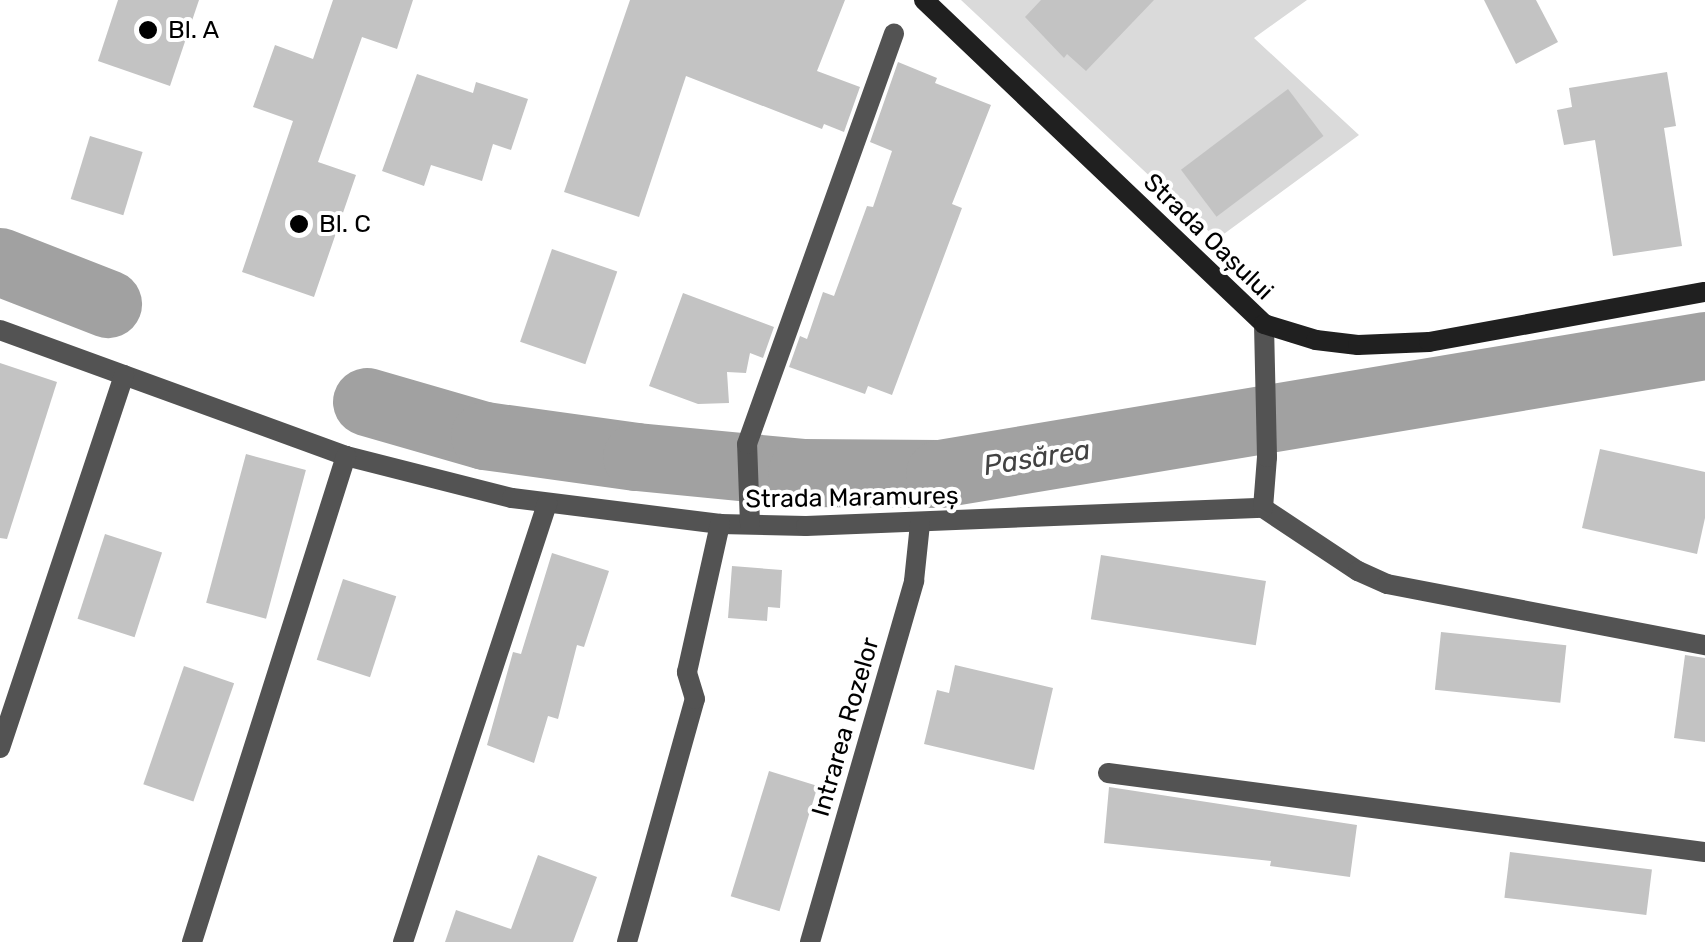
<!DOCTYPE html>
<html>
<head>
<meta charset="utf-8">
<style>
	body { margin:0 }
	#map { position:relative; width:1705px; height:942px; overflow:hidden; background:#fff; font-family:Rubik,sans-serif }
	div>[style] { position:absolute }
	.green>* { inset:0; background:#dadada }
	.river>* { height:68px; margin:-34px; padding:0 34px; transform-origin:34px; border-radius:34px; background:#a1a1a1 }
	.building>* { inset:0; background:#c3c3c3; transform-origin:0 0 }
	.street>* { height:20px; margin:-10px; padding:0 10px; transform-origin:10px; border-radius:10px; background:#535353 }
	.secondary>* { height:20px; margin:-10px; padding:0 10px; transform-origin:10px; border-radius:10px; background:#202020 }
	.dots>* { width:28px; height:28px; translate:-50% -50%; box-sizing:border-box; border:5px solid #fff; border-radius:50% }
	span { translate:-50% -50%; white-space:nowrap; text-align:center; line-height:1.15; -webkit-text-stroke:8px #fff; paint-order:stroke }
	.poi-label { font-size:25px; color:#000 }
	.left { translate:0 -50%; text-align:left }
	.street-label { font-size:25px; color:#000 }
	.water-label { font-size:28px; color:#424242; font-style:italic }
</style>
</head>
<body>
<div id="map">
	<div class="green">
		<div style="clip-path:polygon(961px 0,1307px 0,1254px 38px,1359px 135px,1217px 239px)"></div>
	</div>
	<div class="river">
		<div style="left:0;top:262px;width:116px;rotate:21.3deg"></div>
		<div style="left:367px;top:402px;width:123px;rotate:16.1deg"></div>
		<div style="left:485px;top:436px;width:153px;rotate:7.9deg"></div>
		<div style="left:637px;top:457px;width:166px;rotate:5.5deg"></div>
		<div style="left:802px;top:473px;width:138px;rotate:0.4deg"></div>
		<div style="left:940px;top:474px;width:776px;rotate:-9.5deg"></div>
	</div>
	<div class="building">
		<div style="clip-path:polygon(118px 0,199px 0,170px 86px,98px 61px)"></div>
		<div style="clip-path:polygon(333px 0,413px 0,397px 49px,362px 37px,318px 162px,356px 175px,314px 297px,242px 272px,293px 121px,253px 107px,275px 45px,313px 59px)"></div>
		<div style="clip-path:polygon(630px 0,845px 0,817px 71px,860px 87px,844px 132px,824px 124px,822px 129px,686px 76px,639px 217px,564px 192px)"></div>
		<div style="clip-path:polygon(1041px 0,1154px 0,1086px 71px,1067px 54px,1064px 58px,1025px 17px)"></div>
		<div style="clip-path:polygon(1484px 0,1536px 0,1558px 42px,1516px 64px)"></div>
		<div style="clip-path:polygon(898px 62px,937px 78px,935px 83px,991px 105px,952px 204px,962px 208px,892px 395px,868px 386px,865px 394px,789px 367px,800px 336px,807px 339px,823px 292px,834px 296px,867px 206px,873px 207px,892px 151px,870px 142px)"></div>
		<div style="clip-path:polygon(1667px 72px,1676px 126px,1664px 128px,1682px 246px,1613px 256px,1595px 140px,1564px 145px,1557px 110px,1572px 107px,1569px 88px)"></div>
		<div style="clip-path:polygon(417px 74px,473px 93px,476px 82px,528px 99px,511px 150px,493px 144px,482px 181px,431px 165px,424px 186px,382px 171px)"></div>
		<div style="left:1288px;top:89px;width:59px;height:134px;rotate:53deg"></div>
		<div style="left:90px;top:136px;width:55px;height:66px;rotate:17deg"></div>
		<div style="left:552px;top:249px;width:69px;height:98px;rotate:19deg"></div>
		<div style="clip-path:polygon(683px 293px,774px 327px,763px 358px,750px 353px,746px 373px,727px 372px,729px 403px,698px 404px,649px 386px)"></div>
		<div style="clip-path:polygon(0 363px,57px 382px,7px 539px,0 538px)"></div>
		<div style="clip-path:polygon(1600px 449px,1705px 472px,1705px 518px,1697px 554px,1582px 528px)"></div>
		<div style="left:246px;top:454px;width:62px;height:154px;rotate:15deg"></div>
		<div style="left:105px;top:534px;width:60px;height:89px;rotate:18deg"></div>
		<div style="clip-path:polygon(552px 553px,609px 571px,584px 647px,577px 645px,558px 719px,548px 716px,534px 763px,487px 745px,513px 652px,521px 654px)"></div>
		<div style="left:1101px;top:555px;width:167px;height:65px;rotate:9deg"></div>
		<div style="clip-path:polygon(732px 566px,782px 570px,780px 608px,768px 607px,767px 621px,728px 618px)"></div>
		<div style="left:343px;top:579px;width:56px;height:85px;rotate:18deg"></div>
		<div style="left:1441px;top:632px;width:126px;height:58px;rotate:6deg"></div>
		<div style="clip-path:polygon(1685px 655px,1705px 658px,1705px 742px,1674px 738px)"></div>
		<div style="clip-path:polygon(955px 665px,1053px 688px,1034px 770px,924px 744px,937px 690px,949px 693px)"></div>
		<div style="left:184px;top:666px;width:53px;height:125px;rotate:19deg"></div>
		<div style="left:769px;top:771px;width:51px;height:131px;rotate:17deg"></div>
		<div style="clip-path:polygon(1109px 787px,1357px 825px,1350px 877px,1270px 866px,1271px 861px,1104px 843px)"></div>
		<div style="left:1510px;top:852px;width:143px;height:46px;rotate:7deg"></div>
		<div style="clip-path:polygon(538px 855px,597px 877px,573px 942px,445px 942px,456px 910px,511px 929px)"></div>
	</div>
	<div class="street">
		<div style="left:0;top:330px;width:368px;rotate:20deg"></div>
		<div style="left:346px;top:456px;width:171px;rotate:14.2deg"></div>
		<div style="left:512px;top:498px;width:210px;rotate:7.1deg"></div>
		<div style="left:720px;top:524px;width:86px;rotate:1.3deg"></div>
		<div style="left:806px;top:526px;width:457px;rotate:-2.3deg"></div>
		<div style="left:1263px;top:508px;width:114px;rotate:33.6deg"></div>
		<div style="left:1358px;top:571px;width:32px;rotate:24deg"></div>
		<div style="left:1387px;top:584px;width:324px;rotate:10.9deg"></div>
		<div style="left:1263px;top:508px;width:51px;rotate:-85.5deg"></div>
		<div style="left:1267px;top:457px;width:133px;rotate:-91.3deg"></div>
		<div style="left:750px;top:524px;width:80px;rotate:-92.1deg"></div>
		<div style="left:747px;top:444px;width:436px;rotate:-70.3deg"></div>
		<div style="left:0;top:748px;width:393px;rotate:-71.6deg"></div>
		<div style="left:1108px;top:773px;width:602px;rotate:7.54deg"></div>
		<div style="left:192px;top:942px;width:510px;rotate:-72.42deg"></div>
		<div style="left:403px;top:942px;width:462px;rotate:-71.8deg"></div>
		<div style="left:627px;top:942px;width:252px;rotate:-74.4deg"></div>
		<div style="left:695px;top:699px;width:28px;rotate:-107deg"></div>
		<div style="left:687px;top:672px;width:152px;rotate:-77.4deg"></div>
		<div style="left:810px;top:942px;width:376px;rotate:-73.9deg"></div>
		<div style="left:914px;top:581px;width:57px;rotate:-84deg"></div>
	</div>
	<div class="secondary">
		<div style="left:924px;top:0;width:470px;rotate:43.6deg"></div>
		<div style="left:1264px;top:324px;width:54px;rotate:17.1deg"></div>
		<div style="left:1316px;top:340px;width:42px;rotate:6.8deg"></div>
		<div style="left:1358px;top:345px;width:71px;rotate:-2.4deg"></div>
		<div style="left:1429px;top:342px;width:280px;rotate:-10.3deg"></div>
	</div>
	<div class="dots">
		<div style="left:148px;top:30px;background:#000"></div>
		<div style="left:299px;top:224px;background:#000"></div>
	</div>
	<div class="poi-label">
		<span class="left" style="left:168px;top:30px">Bl. A</span>
		<span class="left" style="left:319px;top:224px">Bl. C</span>
	</div>
	<div class="street-label">
		<span style="left:1208px;top:237px;rotate:44deg">Strada Oașului</span>
		<span style="left:852px;top:498px;rotate:-1deg">Strada Maramureș</span>
		<span style="left:846px;top:727px;rotate:-74deg">Intrarea Rozelor</span>
	</div>
	<div class="water-label">
		<span style="left:1037px;top:458px;rotate:-9deg">Pasărea</span>
	</div>
</div>
</body>
</html>
